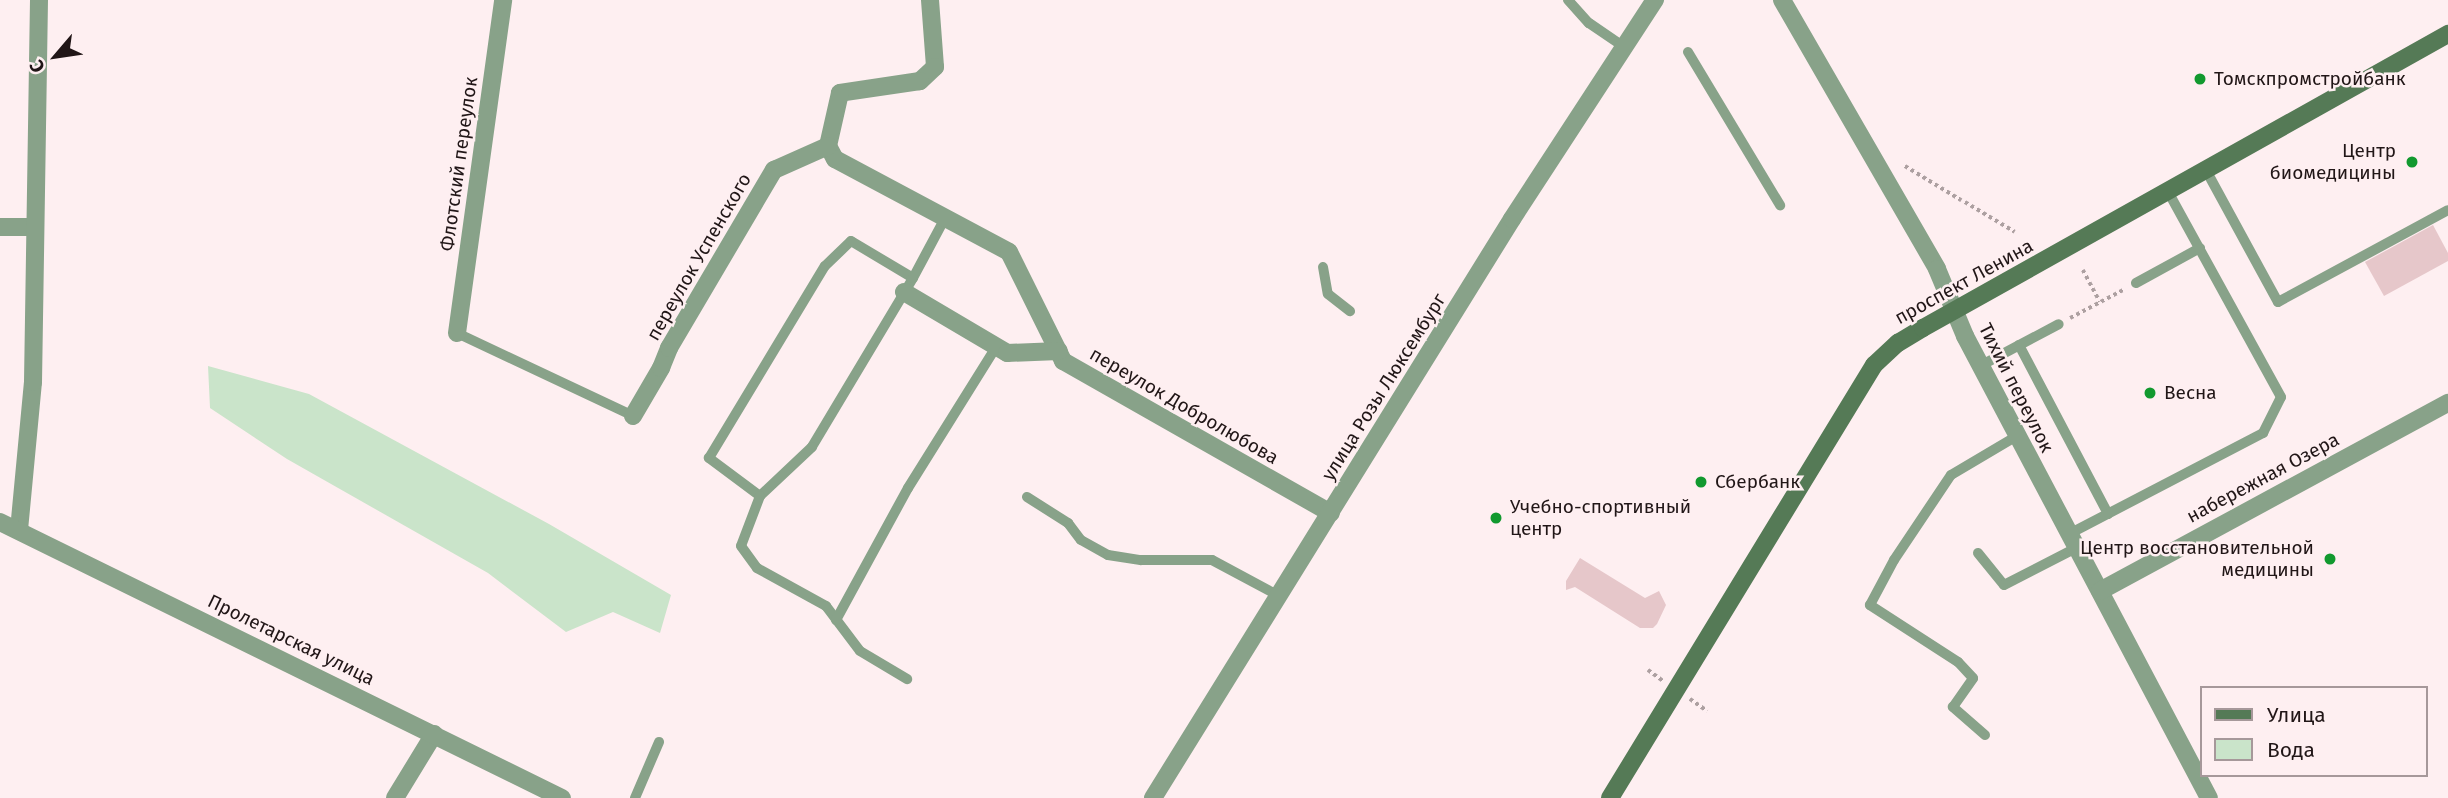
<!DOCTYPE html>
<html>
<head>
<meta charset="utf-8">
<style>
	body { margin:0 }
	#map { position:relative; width:2448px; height:798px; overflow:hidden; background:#feeff1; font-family:"Fira Sans",sans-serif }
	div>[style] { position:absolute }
	.green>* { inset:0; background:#e6c7ca }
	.water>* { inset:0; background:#cae4ca }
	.path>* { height:3.5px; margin-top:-1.75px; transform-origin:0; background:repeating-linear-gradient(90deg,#ada0a1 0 3.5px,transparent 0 7px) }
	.service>* { height:10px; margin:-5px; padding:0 5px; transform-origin:5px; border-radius:5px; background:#88a289 }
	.minor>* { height:18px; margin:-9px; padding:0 9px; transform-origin:9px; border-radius:9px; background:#88a289 }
	.tertiary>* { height:18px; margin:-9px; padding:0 9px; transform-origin:9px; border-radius:9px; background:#88a289 }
	.secondary>* { height:18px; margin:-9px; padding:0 9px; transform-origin:9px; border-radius:9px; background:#557a56 }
	.dots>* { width:19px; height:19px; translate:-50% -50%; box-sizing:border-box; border:4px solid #feeff1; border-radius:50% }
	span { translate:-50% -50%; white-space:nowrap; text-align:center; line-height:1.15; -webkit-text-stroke:5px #feeff1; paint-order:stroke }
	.poi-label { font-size:19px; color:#211617 }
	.left { translate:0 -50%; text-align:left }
	.right { translate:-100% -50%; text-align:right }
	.street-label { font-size:19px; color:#211617 }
	.legend { position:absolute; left:2200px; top:686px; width:228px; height:91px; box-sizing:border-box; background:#feeff1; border:2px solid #a6989a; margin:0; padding:9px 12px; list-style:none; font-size:21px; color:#211617 }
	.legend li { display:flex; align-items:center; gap:14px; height:35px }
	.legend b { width:35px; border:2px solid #a6989a }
	.north { position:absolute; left:21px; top:21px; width:70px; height:70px; -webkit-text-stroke:5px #feeff1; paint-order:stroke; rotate:241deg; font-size:19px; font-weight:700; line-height:28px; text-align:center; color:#211617 }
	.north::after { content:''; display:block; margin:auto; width:24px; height:32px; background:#211617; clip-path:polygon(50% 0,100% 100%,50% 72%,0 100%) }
</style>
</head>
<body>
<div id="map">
	<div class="green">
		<div style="clip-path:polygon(2433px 225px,2448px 253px,2448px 261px,2384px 296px,2365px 262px)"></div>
		<div style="clip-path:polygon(1580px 558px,1645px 598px,1659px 591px,1666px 605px,1657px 624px,1653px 628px,1640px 628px,1575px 587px,1566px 590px,1566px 581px)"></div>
	</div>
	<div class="water">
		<div style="clip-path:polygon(208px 366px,309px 394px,549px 524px,671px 595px,660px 633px,613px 612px,566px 632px,488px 573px,287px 459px,210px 408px)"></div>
	</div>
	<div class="path">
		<div style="left:1905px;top:166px;width:66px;rotate:31.3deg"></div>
		<div style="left:1965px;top:202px;width:58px;rotate:31deg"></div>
		<div style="left:2083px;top:270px;width:36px;rotate:62deg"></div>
		<div style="left:2070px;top:318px;width:62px;rotate:-27.8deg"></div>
		<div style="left:1648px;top:670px;width:19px;rotate:36deg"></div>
		<div style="left:1690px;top:699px;width:21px;rotate:35deg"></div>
	</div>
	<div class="service">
		<div style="left:1568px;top:0;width:31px;rotate:48deg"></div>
		<div style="left:1589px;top:23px;width:42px;rotate:34.4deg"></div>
		<div style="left:1688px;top:52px;width:179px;rotate:59deg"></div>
		<div style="left:2207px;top:172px;width:148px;rotate:61.4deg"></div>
		<div style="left:2278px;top:302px;width:193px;rotate:-28.4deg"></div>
		<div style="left:1323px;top:267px;width:27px;rotate:80deg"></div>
		<div style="left:1328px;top:294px;width:28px;rotate:38deg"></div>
		<div style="left:913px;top:278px;width:197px;rotate:120.9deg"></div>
		<div style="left:812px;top:447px;width:71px;rotate:136.7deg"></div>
		<div style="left:760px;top:496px;width:64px;rotate:-143.3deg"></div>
		<div style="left:709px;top:458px;width:224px;rotate:-58.9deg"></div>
		<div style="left:825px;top:266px;width:36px;rotate:-44deg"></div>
		<div style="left:851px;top:241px;width:72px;rotate:30.8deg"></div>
		<div style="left:913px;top:278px;width:68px;rotate:-61.9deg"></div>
		<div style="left:2136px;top:283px;width:73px;rotate:-28.7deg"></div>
		<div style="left:457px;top:333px;width:195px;rotate:25.2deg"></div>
		<div style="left:2019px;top:345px;width:191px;rotate:62.2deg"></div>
		<div style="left:1980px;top:366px;width:89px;rotate:-28deg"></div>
		<div style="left:760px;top:496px;width:53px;rotate:110.8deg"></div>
		<div style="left:741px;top:546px;width:27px;rotate:54deg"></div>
		<div style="left:757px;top:568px;width:79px;rotate:28.8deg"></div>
		<div style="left:826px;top:606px;width:56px;rotate:52.9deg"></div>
		<div style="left:860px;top:651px;width:55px;rotate:30.8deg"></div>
		<div style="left:1027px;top:497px;width:49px;rotate:32.4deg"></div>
		<div style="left:1068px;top:523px;width:21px;rotate:53deg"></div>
		<div style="left:1081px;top:540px;width:31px;rotate:29deg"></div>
		<div style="left:1108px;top:555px;width:33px;rotate:9deg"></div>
		<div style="left:1141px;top:560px;width:71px"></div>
		<div style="left:1212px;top:560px;width:76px;rotate:28.2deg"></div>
		<div style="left:2069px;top:534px;width:219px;rotate:-27.5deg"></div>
		<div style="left:2263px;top:433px;width:40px;rotate:-63.4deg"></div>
		<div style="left:2281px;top:397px;width:233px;rotate:-118.8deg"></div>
		<div style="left:1978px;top:553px;width:41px;rotate:50.9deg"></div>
		<div style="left:2004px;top:585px;width:81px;rotate:-27.2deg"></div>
		<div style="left:836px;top:620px;width:150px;rotate:-61.4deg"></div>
		<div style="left:908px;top:488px;width:166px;rotate:-58deg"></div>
		<div style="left:1985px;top:735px;width:43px;rotate:-138.8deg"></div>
		<div style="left:1953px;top:707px;width:35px;rotate:-55deg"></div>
		<div style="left:1973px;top:678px;width:22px;rotate:-133deg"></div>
		<div style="left:1958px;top:662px;width:105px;rotate:-147.1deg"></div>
		<div style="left:1870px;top:605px;width:51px;rotate:-61.9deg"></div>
		<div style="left:1894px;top:560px;width:102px;rotate:-56.2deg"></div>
		<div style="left:1951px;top:475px;width:77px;rotate:-30.6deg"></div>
		<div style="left:635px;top:798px;width:61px;rotate:-66.8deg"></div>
	</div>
	<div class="minor">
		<div style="left:930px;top:0;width:67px;rotate:85.7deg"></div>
		<div style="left:935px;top:67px;width:21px;rotate:137deg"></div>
		<div style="left:920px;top:81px;width:81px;rotate:171.5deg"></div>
		<div style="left:840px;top:93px;width:54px;rotate:102.8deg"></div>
		<div style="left:828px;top:146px;width:15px;rotate:62deg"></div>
		<div style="left:835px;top:159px;width:197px;rotate:28.1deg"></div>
		<div style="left:1009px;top:252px;width:122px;rotate:63.6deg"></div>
		<div style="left:1063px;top:361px;width:308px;rotate:29.6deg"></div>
		<div style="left:1782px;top:0;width:310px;rotate:60deg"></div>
		<div style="left:1937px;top:269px;width:73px;rotate:67.3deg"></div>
		<div style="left:1965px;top:336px;width:522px;rotate:62.16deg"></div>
		<div style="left:0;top:227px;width:33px"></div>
		<div style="left:904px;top:292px;width:120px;rotate:30.6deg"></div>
		<div style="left:1007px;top:353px;width:52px;rotate:-2.2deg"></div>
		<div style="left:457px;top:333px;width:336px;rotate:-82.1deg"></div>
		<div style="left:633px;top:416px;width:56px;rotate:-59.7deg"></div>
		<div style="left:661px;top:368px;width:22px;rotate:-68deg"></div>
		<div style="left:669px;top:348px;width:207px;rotate:-59.5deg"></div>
		<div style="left:774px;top:170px;width:59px;rotate:-24deg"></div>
		<div style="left:19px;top:530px;width:149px;rotate:-84.6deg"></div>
		<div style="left:33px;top:382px;width:382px;rotate:-89.1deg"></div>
		<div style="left:2100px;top:591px;width:396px;rotate:-28.4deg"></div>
		<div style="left:395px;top:798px;width:75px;rotate:-58.6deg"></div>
	</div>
	<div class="tertiary">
		<div style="left:0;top:522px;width:626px;rotate:26.16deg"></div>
		<div style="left:1153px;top:798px;width:681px;rotate:-58.2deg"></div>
		<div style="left:1512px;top:219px;width:262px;rotate:-56.9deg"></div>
	</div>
	<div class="secondary">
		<div style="left:1610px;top:798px;width:507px;rotate:-58.63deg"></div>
		<div style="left:1874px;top:365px;width:33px;rotate:-43deg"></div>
		<div style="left:1898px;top:343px;width:29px;rotate:-31deg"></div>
		<div style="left:1923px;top:328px;width:602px;rotate:-29.25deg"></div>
	</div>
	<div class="dots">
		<div style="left:2200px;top:79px;background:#12992f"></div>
		<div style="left:2412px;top:162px;background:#12992f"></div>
		<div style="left:2150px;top:393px;background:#12992f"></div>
		<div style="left:1701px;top:482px;background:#12992f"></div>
		<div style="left:1496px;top:518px;background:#12992f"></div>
		<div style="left:2330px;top:559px;background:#12992f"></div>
	</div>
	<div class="poi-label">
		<span class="left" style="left:2214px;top:79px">Томскпромстройбанк</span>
		<span class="right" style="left:2396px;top:162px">Центр<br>биомедицины</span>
		<span class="left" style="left:2164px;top:393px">Весна</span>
		<span class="left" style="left:1715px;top:482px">Сбербанк</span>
		<span class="left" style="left:1510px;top:518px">Учебно-спортивный<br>центр</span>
		<span class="right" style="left:2314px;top:559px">Центр восстановительной<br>медицины</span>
	</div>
	<div class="street-label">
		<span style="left:459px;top:164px;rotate:-82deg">Флотский переулок</span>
		<span style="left:699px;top:257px;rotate:-60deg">переулок Успенского</span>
		<span style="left:1964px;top:282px;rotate:-29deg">проспект Ленина</span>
		<span style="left:1384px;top:387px;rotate:-58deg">улица Розы Люксембург</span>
		<span style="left:2016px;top:388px;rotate:63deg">Тихий переулок</span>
		<span style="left:1184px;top:406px;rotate:30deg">переулок Добролюбова</span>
		<span style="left:2263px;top:478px;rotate:-28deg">набережная Озера</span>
		<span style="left:291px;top:640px;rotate:26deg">Пролетарская улица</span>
	</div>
	<ul class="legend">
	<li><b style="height:9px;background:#557a56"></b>Улица</li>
	<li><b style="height:19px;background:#cae4ca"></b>Вода</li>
	</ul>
	<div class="north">С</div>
</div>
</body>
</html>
